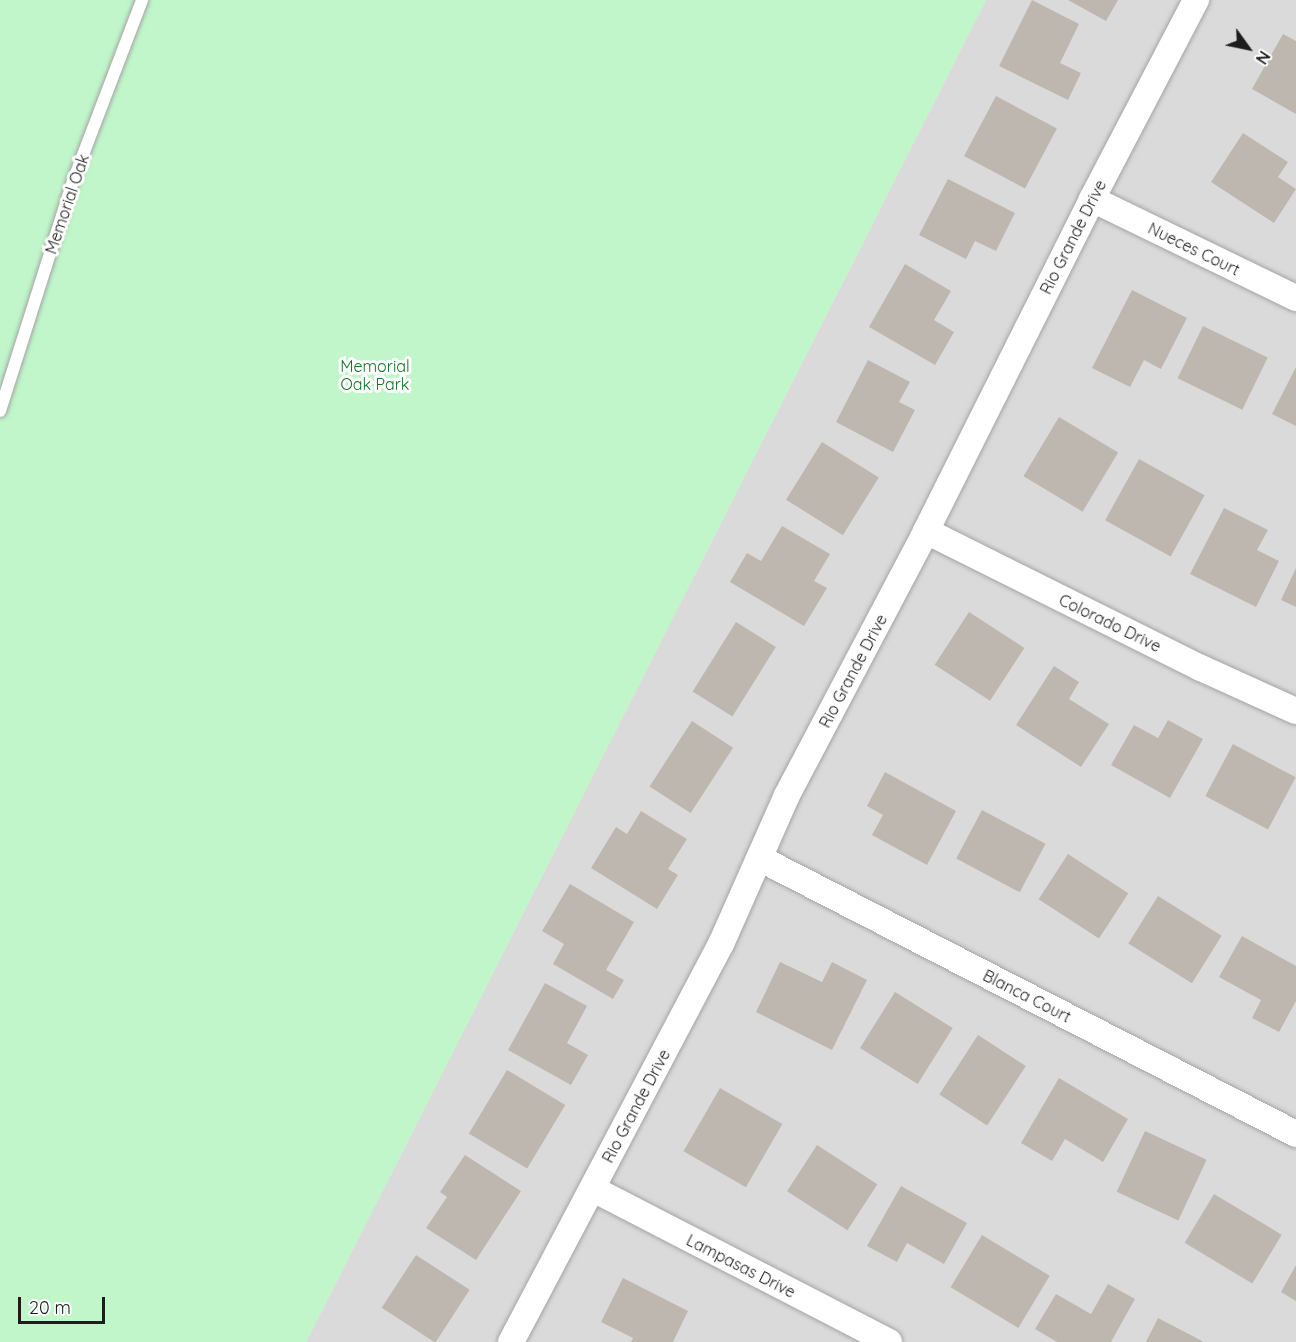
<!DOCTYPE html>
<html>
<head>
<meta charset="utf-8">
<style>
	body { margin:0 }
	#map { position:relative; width:1296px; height:1342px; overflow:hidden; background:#eeebe3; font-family:Quicksand,sans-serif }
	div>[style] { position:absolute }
	.residential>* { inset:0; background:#dbdada }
	.park>* { inset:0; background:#c1f6ca }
	.building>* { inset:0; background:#beb7b0; transform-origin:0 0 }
	.roads { filter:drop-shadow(0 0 2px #a4a4a4) drop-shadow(0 0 2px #a4a4a4) }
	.lane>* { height:12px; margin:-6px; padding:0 6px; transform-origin:6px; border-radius:6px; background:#fff }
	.street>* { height:26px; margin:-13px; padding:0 13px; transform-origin:13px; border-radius:13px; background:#fff }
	span { translate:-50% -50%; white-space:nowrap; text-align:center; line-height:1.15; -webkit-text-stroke:6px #fff; paint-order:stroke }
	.street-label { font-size:16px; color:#1d1d1d }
	.park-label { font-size:16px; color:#117522 }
	.north { position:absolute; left:1218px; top:18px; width:60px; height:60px; -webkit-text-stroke:4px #fff; paint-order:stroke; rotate:123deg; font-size:16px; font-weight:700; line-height:24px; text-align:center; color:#1d1d1d }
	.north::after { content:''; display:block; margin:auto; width:21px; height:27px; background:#1d1d1d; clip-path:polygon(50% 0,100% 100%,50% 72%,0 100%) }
	.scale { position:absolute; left:18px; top:1297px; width:87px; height:27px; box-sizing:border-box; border:3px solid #1d1d1d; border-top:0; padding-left:8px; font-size:18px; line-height:21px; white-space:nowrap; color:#1d1d1d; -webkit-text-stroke:4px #fff; paint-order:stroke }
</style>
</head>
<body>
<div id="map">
	<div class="residential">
		<div style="clip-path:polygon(986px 0,1296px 0,1296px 1342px,306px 1342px)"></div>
	</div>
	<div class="park">
		<div style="clip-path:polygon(0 0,986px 0,306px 1342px,0 1342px)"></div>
	</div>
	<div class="building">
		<div style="clip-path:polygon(1032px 0,1079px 24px,1060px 63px,1081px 73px,1068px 100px,999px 66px)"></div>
		<div style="clip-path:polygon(1068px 0,1118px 0,1106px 21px)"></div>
		<div style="clip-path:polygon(1283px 34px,1296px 41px,1296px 114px,1252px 89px)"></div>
		<div style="left:996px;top:96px;width:69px;height:68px;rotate:28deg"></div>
		<div style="clip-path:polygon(1243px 133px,1288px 162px,1278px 177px,1296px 189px,1274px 223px,1211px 182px)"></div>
		<div style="clip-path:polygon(948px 179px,1015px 213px,996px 251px,975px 241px,966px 259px,919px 235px)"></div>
		<div style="clip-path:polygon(905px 264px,951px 291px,934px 320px,954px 332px,935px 365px,869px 327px)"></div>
		<div style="clip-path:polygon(1132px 290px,1187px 318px,1161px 369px,1144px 360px,1130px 387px,1092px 368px)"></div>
		<div style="left:1203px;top:326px;width:72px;height:58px;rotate:26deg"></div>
		<div style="clip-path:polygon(868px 360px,910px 382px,899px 402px,915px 410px,893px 452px,836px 422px)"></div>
		<div style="clip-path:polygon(1296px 367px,1296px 426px,1272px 414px)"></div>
		<div style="left:1059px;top:417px;width:69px;height:69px;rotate:31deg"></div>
		<div style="left:822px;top:442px;width:67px;height:68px;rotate:32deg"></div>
		<div style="left:1139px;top:459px;width:75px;height:70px;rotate:29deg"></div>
		<div style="clip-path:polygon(1224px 508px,1268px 530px,1257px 550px,1279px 561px,1256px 607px,1190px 574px)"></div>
		<div style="clip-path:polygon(782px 526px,830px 554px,814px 581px,827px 588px,804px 626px,730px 582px,747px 553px,761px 561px)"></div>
		<div style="clip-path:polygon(1296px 568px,1296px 607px,1281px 600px)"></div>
		<div style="left:969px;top:612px;width:66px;height:63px;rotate:33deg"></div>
		<div style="left:736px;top:622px;width:47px;height:82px;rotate:32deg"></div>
		<div style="clip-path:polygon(1054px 666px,1079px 682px,1069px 699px,1109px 724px,1081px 767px,1016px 725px)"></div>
		<div style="clip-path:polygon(1168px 720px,1203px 739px,1170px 798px,1111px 765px,1134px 725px,1158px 738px)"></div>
		<div style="left:692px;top:721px;width:49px;height:78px;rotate:33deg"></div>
		<div style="left:1233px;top:744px;width:71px;height:59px;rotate:28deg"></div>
		<div style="clip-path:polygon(885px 772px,956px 811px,927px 865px,872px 835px,883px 815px,867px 806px)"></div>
		<div style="left:982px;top:810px;width:72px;height:55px;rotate:28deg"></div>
		<div style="clip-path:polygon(641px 811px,687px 839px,668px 869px,678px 875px,657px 909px,591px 868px,616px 827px,627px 834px)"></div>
		<div style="left:1068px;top:854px;width:72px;height:54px;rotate:33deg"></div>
		<div style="clip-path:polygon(570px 884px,634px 922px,606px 970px,624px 980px,613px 999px,553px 964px,564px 944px,542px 931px)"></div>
		<div style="left:1158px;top:896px;width:75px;height:56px;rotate:32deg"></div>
		<div style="clip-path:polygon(1242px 936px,1296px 966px,1296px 1001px,1279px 1032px,1252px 1018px,1261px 1000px,1219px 977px)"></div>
		<div style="clip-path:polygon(780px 962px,822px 982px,832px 962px,867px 980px,832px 1050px,756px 1012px)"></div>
		<div style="clip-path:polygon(545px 983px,587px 1006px,567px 1043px,588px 1055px,571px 1085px,508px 1050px)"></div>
		<div style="left:895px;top:992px;width:68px;height:66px;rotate:32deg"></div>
		<div style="left:978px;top:1035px;width:57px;height:71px;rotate:33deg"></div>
		<div style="left:507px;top:1070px;width:68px;height:74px;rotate:31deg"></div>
		<div style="clip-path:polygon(1059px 1078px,1128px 1119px,1103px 1162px,1065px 1139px,1052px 1161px,1021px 1143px)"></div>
		<div style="left:720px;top:1088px;width:72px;height:73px;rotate:30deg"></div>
		<div style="left:1145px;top:1131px;width:68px;height:67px;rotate:25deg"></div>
		<div style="left:817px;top:1145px;width:72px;height:55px;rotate:33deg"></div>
		<div style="clip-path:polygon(465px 1155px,521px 1191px,476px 1260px,426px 1228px,447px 1197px,440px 1192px)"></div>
		<div style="clip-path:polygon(901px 1186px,967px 1223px,944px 1264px,907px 1243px,897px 1262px,867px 1246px)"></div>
		<div style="left:1214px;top:1194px;width:79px;height:57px;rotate:31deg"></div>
		<div style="left:982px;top:1235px;width:79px;height:61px;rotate:31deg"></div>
		<div style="left:416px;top:1255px;width:64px;height:63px;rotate:33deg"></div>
		<div style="clip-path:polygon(1296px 1265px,1296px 1301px,1281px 1292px)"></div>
		<div style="clip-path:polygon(623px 1278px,688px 1311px,673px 1342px,631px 1342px,633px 1338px,601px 1322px)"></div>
		<div style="clip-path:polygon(1108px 1284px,1135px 1299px,1111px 1342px,1057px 1342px,1035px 1329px,1056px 1294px,1091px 1314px)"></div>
		<div style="clip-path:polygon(1158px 1318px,1204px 1342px,1146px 1342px)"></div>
	</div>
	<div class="roads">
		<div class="lane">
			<div style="left:0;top:411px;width:241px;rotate:-72.4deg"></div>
			<div style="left:73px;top:181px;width:194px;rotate:-69.1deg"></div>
		</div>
		<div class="street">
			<div style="left:1092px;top:199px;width:227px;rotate:25.9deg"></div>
			<div style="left:926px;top:531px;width:307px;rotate:26.5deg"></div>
			<div style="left:1201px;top:668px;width:104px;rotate:24.4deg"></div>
			<div style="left:759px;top:858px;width:604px;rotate:27.2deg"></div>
			<div style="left:593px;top:1189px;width:333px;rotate:27.3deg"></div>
			<div style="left:511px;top:1342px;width:450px;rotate:-62.2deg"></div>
			<div style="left:721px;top:944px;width:161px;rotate:-66.1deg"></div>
			<div style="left:786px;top:797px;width:301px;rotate:-62.2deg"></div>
			<div style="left:926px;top:531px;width:371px;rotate:-63.4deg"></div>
			<div style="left:1092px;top:199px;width:225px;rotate:-62.4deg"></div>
		</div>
	</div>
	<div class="street-label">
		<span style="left:67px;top:204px;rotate:-71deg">Memorial Oak</span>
		<span style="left:1073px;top:237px;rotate:-63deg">Rio Grande Drive</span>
		<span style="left:1194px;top:249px;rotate:26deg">Nueces Court</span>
		<span style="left:1110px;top:623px;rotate:26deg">Colorado Drive</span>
		<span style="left:853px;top:671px;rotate:-62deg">Rio Grande Drive</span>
		<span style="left:1027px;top:996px;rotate:27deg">Blanca Court</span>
		<span style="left:636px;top:1106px;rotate:-62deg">Rio Grande Drive</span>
		<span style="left:741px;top:1266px;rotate:27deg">Lampasas Drive</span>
	</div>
	<div class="park-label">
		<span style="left:375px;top:375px">Memorial<br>Oak Park</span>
	</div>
	<div class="north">N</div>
	<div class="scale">20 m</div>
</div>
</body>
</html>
